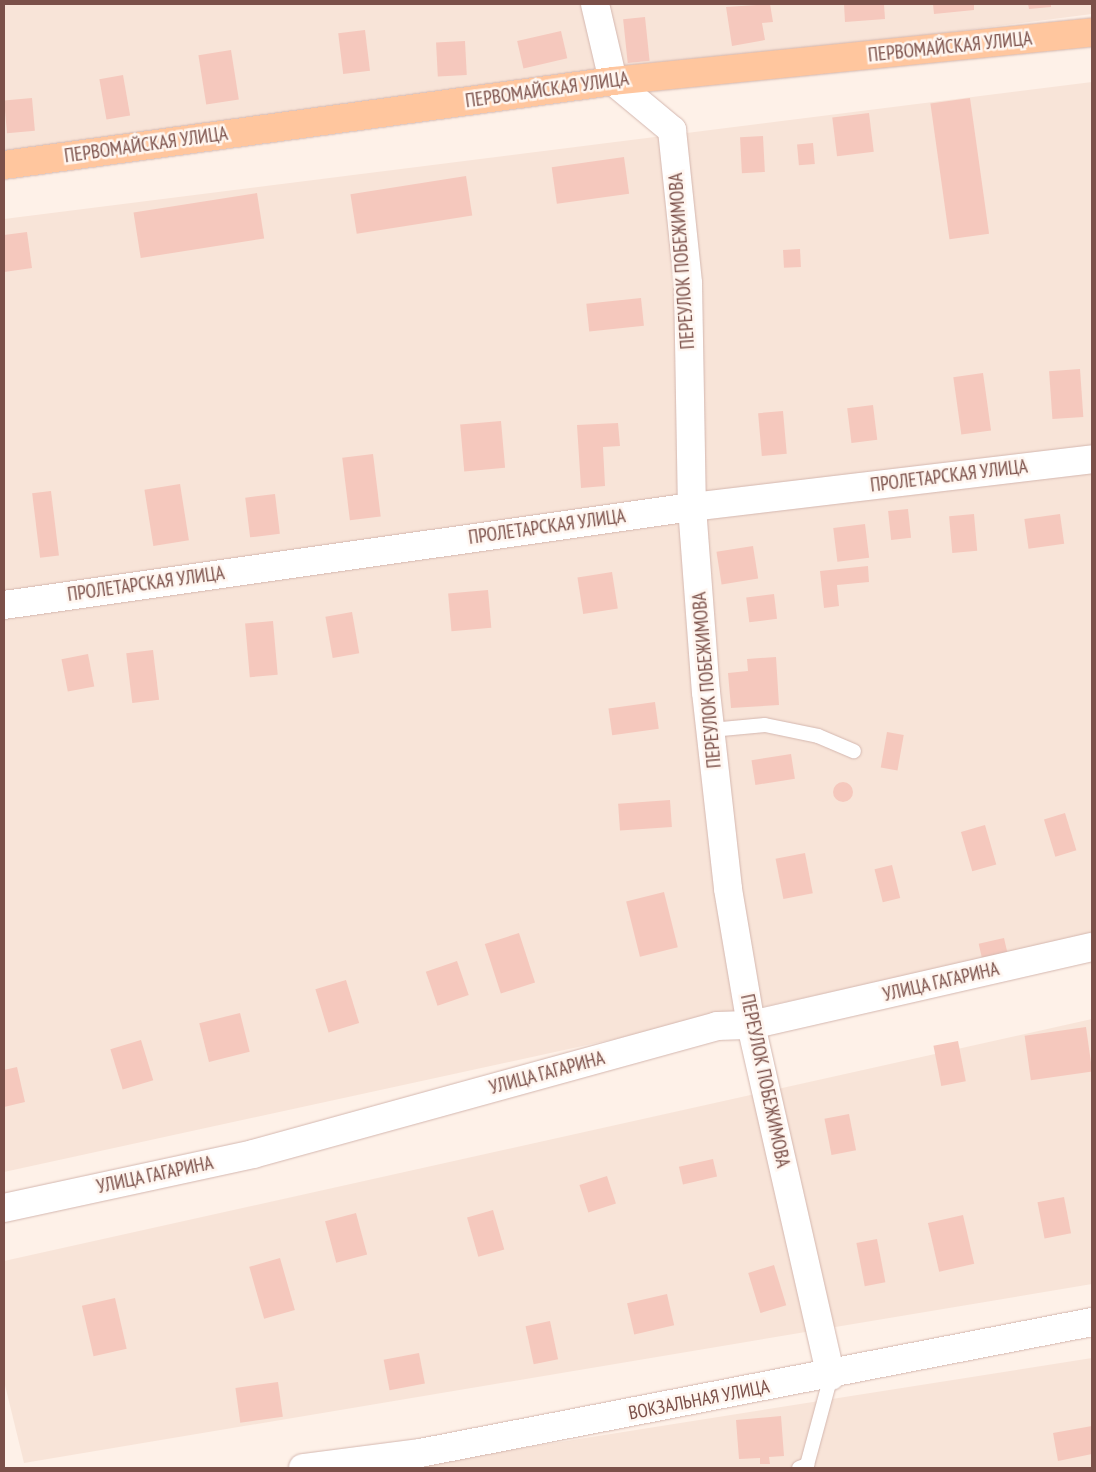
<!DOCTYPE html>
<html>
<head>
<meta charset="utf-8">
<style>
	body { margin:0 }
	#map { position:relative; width:1096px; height:1472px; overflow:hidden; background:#fef1e8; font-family:"PT Sans Narrow",sans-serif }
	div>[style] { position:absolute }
	.residential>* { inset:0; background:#f8e4d8 }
	.building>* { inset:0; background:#f5c8bd; transform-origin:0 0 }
	.round { border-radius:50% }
	.roads { filter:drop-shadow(0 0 1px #d4b7af) drop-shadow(0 0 1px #d4b7af) }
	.lane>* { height:14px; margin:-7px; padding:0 7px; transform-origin:7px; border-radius:7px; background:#fff }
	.street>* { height:28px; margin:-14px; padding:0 14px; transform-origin:14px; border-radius:14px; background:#fff }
	.primary>* { height:28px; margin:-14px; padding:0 14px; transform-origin:14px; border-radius:14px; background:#ffc69e }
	span { translate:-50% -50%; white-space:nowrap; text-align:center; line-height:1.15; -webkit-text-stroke:5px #fff6f0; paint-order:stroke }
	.street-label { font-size:19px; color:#7b5049 }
	.frame { position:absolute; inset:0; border:5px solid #7b5049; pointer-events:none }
</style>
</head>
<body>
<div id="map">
	<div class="residential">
		<div style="clip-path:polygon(4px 4px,1092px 4px,1092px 14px,4px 152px)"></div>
		<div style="clip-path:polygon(1092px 82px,1092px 935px,4px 1172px,4px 219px)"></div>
		<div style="clip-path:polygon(1092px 1019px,1092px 1284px,24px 1463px,4px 1381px,4px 1261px)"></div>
		<div style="clip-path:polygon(1092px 1358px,1092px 1468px,395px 1468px)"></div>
	</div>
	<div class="building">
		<div style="clip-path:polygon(770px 4px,773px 22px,762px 23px,765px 40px,732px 46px,726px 7px)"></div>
		<div style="clip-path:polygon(844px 4px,884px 4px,885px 19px,845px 22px)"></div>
		<div style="clip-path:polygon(933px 4px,974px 4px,974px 10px,934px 14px)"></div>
		<div style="clip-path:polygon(1028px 4px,1051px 4px,1051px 7px,1029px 9px)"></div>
		<div style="left:645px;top:17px;width:44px;height:22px;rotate:84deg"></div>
		<div style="left:365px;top:30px;width:41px;height:27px;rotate:83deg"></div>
		<div style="left:561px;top:31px;width:28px;height:45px;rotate:77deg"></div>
		<div style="left:465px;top:41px;width:34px;height:29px;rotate:87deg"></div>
		<div style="left:231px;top:50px;width:50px;height:33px;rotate:81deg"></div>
		<div style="left:123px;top:75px;width:41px;height:24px;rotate:80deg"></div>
		<div style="left:32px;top:98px;width:33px;height:28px;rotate:85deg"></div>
		<div style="left:970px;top:98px;width:137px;height:40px;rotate:82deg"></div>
		<div style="left:869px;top:113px;width:39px;height:37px;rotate:83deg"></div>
		<div style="left:763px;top:136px;width:36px;height:23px;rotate:87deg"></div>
		<div style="left:813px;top:143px;width:21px;height:16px;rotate:85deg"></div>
		<div style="left:624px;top:157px;width:37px;height:73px;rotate:82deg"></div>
		<div style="left:466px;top:176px;width:40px;height:117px;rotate:81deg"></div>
		<div style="left:257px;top:193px;width:46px;height:125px;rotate:81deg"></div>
		<div style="clip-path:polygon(27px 232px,32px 268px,4px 272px,4px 235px)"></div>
		<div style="left:800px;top:249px;width:18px;height:17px;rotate:87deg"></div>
		<div style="left:641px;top:298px;width:28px;height:55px;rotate:84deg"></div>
		<div style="left:1080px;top:369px;width:48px;height:31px;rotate:86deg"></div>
		<div style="left:983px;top:373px;width:58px;height:30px;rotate:82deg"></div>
		<div style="left:873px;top:405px;width:35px;height:26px;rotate:83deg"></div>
		<div style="left:783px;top:411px;width:43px;height:25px;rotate:85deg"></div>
		<div style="left:501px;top:421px;width:47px;height:41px;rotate:85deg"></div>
		<div style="clip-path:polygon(618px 423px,620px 446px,603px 447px,605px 486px,581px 488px,577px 425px)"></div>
		<div style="left:373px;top:454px;width:63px;height:31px;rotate:83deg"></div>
		<div style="left:180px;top:484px;width:57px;height:36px;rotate:81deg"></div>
		<div style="left:51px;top:491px;width:65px;height:19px;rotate:83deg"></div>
		<div style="left:275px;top:494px;width:40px;height:30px;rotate:83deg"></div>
		<div style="left:908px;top:509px;width:29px;height:20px;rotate:84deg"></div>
		<div style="left:974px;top:514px;width:37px;height:25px;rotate:85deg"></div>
		<div style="left:1060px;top:514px;width:30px;height:36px;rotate:82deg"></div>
		<div style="left:865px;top:524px;width:34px;height:32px;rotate:83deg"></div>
		<div style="left:753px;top:546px;width:33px;height:37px;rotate:81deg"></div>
		<div style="clip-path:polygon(868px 566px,869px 582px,837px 585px,839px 606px,824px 608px,820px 571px)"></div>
		<div style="left:612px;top:572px;width:37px;height:35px;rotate:81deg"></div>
		<div style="left:488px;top:590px;width:38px;height:40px;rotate:85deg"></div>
		<div style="left:774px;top:594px;width:25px;height:28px;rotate:83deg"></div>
		<div style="left:352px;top:612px;width:42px;height:27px;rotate:80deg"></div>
		<div style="left:273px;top:621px;width:54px;height:28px;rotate:85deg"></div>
		<div style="left:153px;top:650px;width:50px;height:27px;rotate:83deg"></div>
		<div style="left:88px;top:654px;width:33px;height:27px;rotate:79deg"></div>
		<div style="clip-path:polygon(776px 657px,779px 705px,731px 708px,728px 673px,748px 671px,747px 659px)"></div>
		<div style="left:655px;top:702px;width:27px;height:47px;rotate:82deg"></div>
		<div style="left:887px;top:732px;width:17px;height:36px;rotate:10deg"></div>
		<div style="left:791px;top:754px;width:25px;height:40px;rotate:81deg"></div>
		<div class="round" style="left:833px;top:782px;width:20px;height:20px"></div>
		<div style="left:670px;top:800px;width:27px;height:52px;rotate:86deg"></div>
		<div style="left:1065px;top:813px;width:39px;height:22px;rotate:73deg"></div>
		<div style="left:985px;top:825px;width:41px;height:25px;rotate:74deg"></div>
		<div style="left:805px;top:853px;width:41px;height:30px;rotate:79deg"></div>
		<div style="left:892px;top:865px;width:34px;height:18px;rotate:76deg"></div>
		<div style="left:664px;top:892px;width:57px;height:39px;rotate:76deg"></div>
		<div style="left:519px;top:933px;width:52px;height:36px;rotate:72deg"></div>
		<div style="left:1004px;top:938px;width:18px;height:26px;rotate:77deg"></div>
		<div style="left:457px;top:961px;width:36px;height:33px;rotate:71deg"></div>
		<div style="left:346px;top:980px;width:45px;height:32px;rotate:73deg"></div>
		<div style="left:240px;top:1013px;width:40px;height:42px;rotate:76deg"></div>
		<div style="left:1086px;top:1027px;width:45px;height:62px;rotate:82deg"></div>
		<div style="left:141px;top:1040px;width:42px;height:32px;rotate:73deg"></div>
		<div style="left:958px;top:1041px;width:41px;height:25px;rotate:79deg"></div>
		<div style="clip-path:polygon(17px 1067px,25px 1102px,4px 1107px,4px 1070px)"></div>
		<div style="left:849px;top:1114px;width:37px;height:25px;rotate:79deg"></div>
		<div style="left:713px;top:1159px;width:18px;height:35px;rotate:77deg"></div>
		<div style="left:607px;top:1176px;width:29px;height:29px;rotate:72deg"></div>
		<div style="left:1064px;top:1197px;width:37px;height:27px;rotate:79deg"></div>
		<div style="left:493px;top:1210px;width:41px;height:27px;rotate:74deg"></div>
		<div style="left:356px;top:1213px;width:43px;height:32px;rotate:75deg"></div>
		<div style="left:963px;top:1215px;width:50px;height:36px;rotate:77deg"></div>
		<div style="left:877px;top:1239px;width:44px;height:21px;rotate:79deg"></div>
		<div style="left:280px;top:1258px;width:54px;height:32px;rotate:74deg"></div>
		<div style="left:774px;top:1265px;width:42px;height:27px;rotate:73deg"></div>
		<div style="left:667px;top:1294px;width:32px;height:41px;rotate:77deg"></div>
		<div style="left:115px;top:1298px;width:52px;height:34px;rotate:77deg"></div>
		<div style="left:550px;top:1321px;width:39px;height:25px;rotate:78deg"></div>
		<div style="left:419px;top:1353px;width:31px;height:36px;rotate:79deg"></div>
		<div style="left:278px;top:1382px;width:35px;height:43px;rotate:82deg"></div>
		<div style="clip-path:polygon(781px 1416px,784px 1456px,769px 1457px,770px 1464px,760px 1464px,760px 1458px,739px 1459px,736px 1420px)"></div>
		<div style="clip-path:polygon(1092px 1426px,1092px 1454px,1058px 1461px,1053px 1433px)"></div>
	</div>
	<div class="roads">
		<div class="lane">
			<div style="left:711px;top:730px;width:54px;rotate:-5.3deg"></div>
			<div style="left:765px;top:725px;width:54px;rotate:11.7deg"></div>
			<div style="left:818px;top:736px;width:39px;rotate:23deg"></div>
			<div style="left:799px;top:1468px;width:9px;rotate:-21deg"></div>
			<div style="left:807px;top:1465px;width:92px;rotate:-74.9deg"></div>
		</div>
		<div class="street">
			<div style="left:595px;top:4px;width:79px;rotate:76.8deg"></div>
			<div style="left:613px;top:81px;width:77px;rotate:39.7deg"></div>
			<div style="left:672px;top:130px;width:154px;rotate:84deg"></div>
			<div style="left:688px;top:283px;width:224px;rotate:89deg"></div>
			<div style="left:692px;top:507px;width:186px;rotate:85.7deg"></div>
			<div style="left:706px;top:692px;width:198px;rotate:83.6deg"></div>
			<div style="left:728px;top:889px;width:138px;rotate:80.4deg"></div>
			<div style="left:751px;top:1025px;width:360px;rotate:77.2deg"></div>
			<div style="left:4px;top:605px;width:695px;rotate:-8.11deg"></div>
			<div style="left:692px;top:507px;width:403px;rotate:-6.8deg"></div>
			<div style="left:4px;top:1208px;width:255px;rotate:-12.2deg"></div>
			<div style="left:253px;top:1154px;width:481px;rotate:-15.4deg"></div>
			<div style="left:717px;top:1026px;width:34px;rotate:-2deg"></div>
			<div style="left:751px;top:1025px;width:350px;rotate:-12.9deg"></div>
			<div style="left:303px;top:1468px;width:118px;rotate:-7.3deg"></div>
			<div style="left:420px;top:1453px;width:685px;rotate:-11.03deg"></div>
		</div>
		<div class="primary">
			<div style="left:4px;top:165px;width:615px;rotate:-7.85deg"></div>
			<div style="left:613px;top:81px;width:481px;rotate:-5.8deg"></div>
		</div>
	</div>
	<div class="street-label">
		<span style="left:950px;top:47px;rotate:-6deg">ПЕРВОМАЙСКАЯ УЛИЦА</span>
		<span style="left:547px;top:90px;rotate:-8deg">ПЕРВОМАЙСКАЯ УЛИЦА</span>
		<span style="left:146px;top:145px;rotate:-8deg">ПЕРВОМАЙСКАЯ УЛИЦА</span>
		<span style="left:682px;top:261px;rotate:-94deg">ПЕРЕУЛОК ПОБЕЖИМОВА</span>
		<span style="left:949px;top:476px;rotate:-7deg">ПРОЛЕТАРСКАЯ УЛИЦА</span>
		<span style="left:547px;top:527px;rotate:-8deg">ПРОЛЕТАРСКАЯ УЛИЦА</span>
		<span style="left:146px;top:584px;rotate:-8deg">ПРОЛЕТАРСКАЯ УЛИЦА</span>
		<span style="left:707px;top:680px;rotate:-95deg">ПЕРЕУЛОК ПОБЕЖИМОВА</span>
		<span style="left:941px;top:982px;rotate:-13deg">УЛИЦА ГАГАРИНА</span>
		<span style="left:547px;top:1073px;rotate:-15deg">УЛИЦА ГАГАРИНА</span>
		<span style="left:765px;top:1081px;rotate:78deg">ПЕРЕУЛОК ПОБЕЖИМОВА</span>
		<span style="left:155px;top:1175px;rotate:-12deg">УЛИЦА ГАГАРИНА</span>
		<span style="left:699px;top:1400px;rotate:-11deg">ВОКЗАЛЬНАЯ УЛИЦА</span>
	</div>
	<div class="frame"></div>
</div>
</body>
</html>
